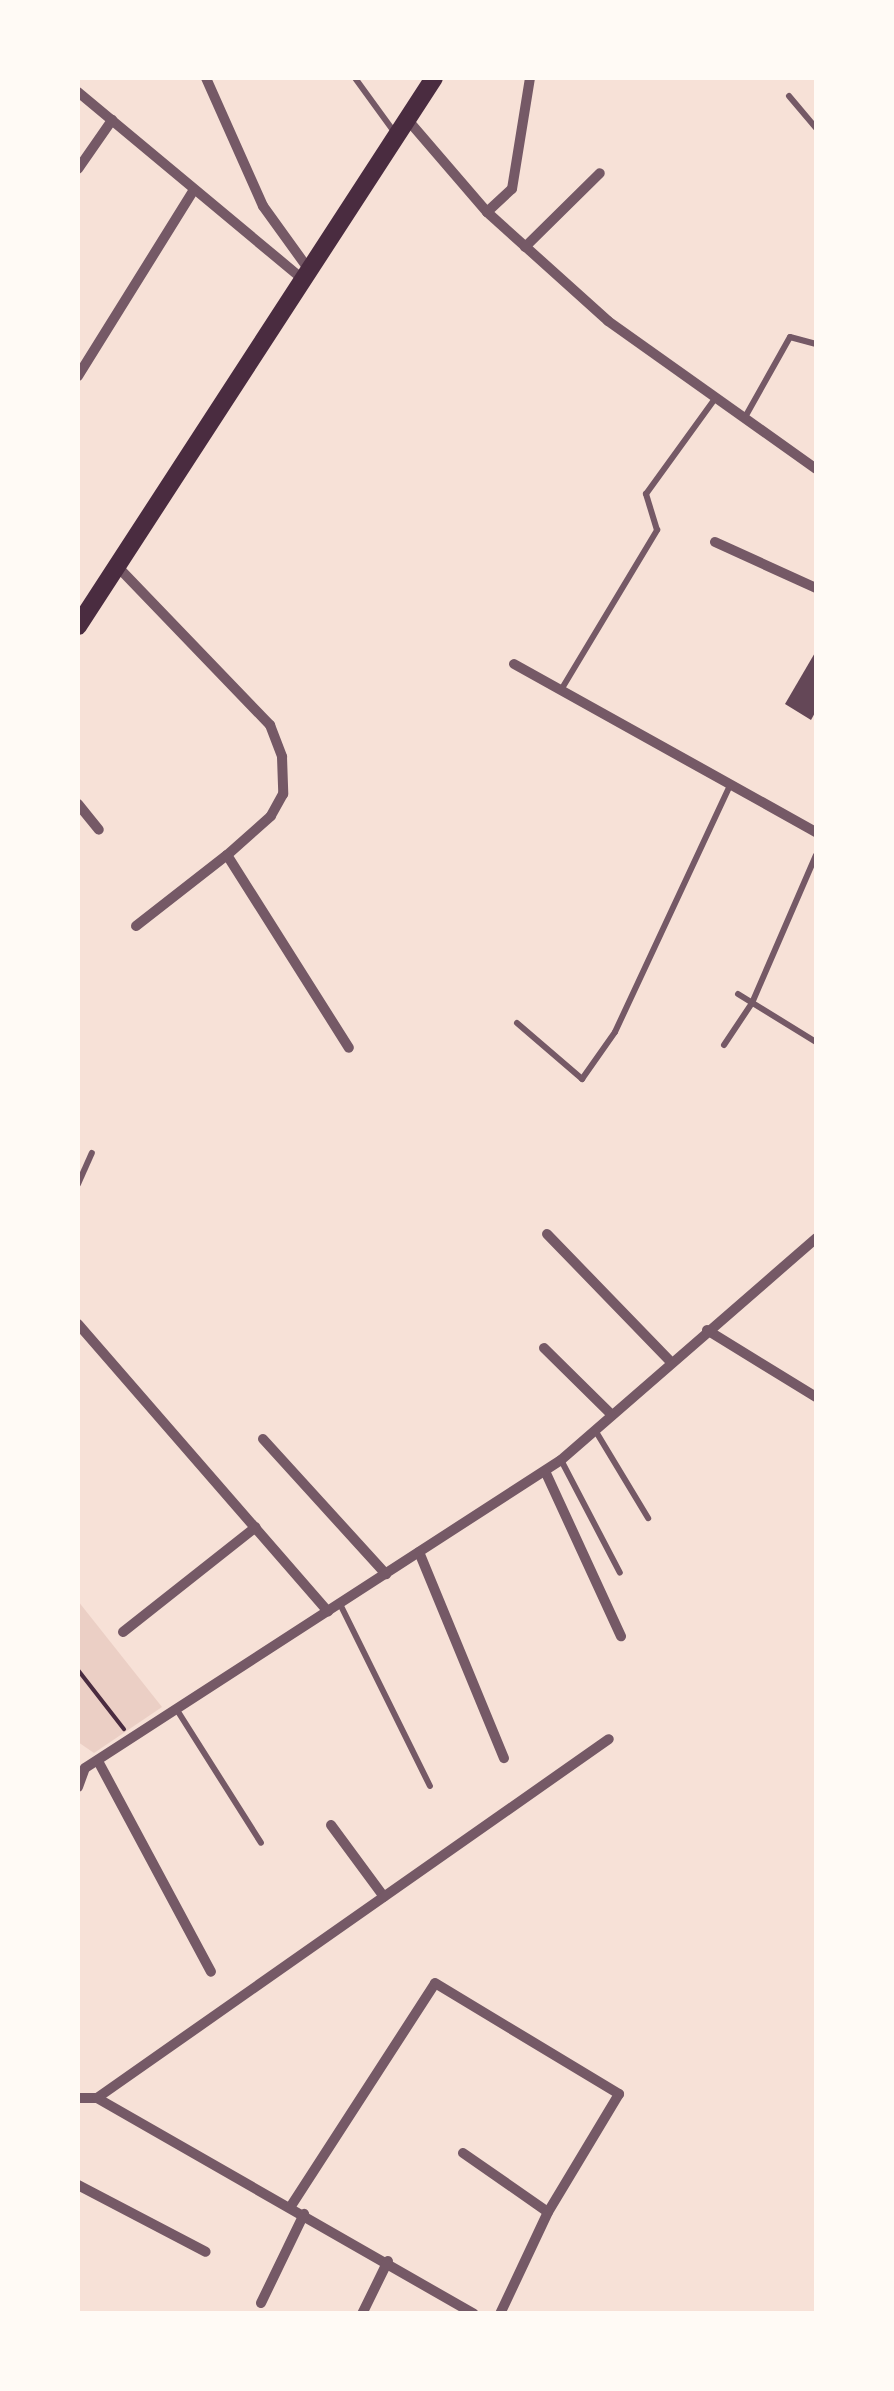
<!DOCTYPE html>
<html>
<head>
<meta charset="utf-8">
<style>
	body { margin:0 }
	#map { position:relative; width:894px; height:2391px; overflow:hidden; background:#f7e1d7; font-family:Lato,sans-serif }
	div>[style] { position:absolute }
	.green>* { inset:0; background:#ebcfc5 }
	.building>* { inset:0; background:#644757 }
	.path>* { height:4px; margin:-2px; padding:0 2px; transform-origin:2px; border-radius:2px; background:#4a2c40 }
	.service>* { height:6px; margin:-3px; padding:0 3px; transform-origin:3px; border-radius:3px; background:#755966 }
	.minor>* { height:10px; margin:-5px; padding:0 5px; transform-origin:5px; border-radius:5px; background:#755966 }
	.secondary>* { height:18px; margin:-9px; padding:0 9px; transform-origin:9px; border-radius:9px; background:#4a2c40 }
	span { translate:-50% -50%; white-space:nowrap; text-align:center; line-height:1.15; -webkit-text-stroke:10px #fffaf5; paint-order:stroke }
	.frame { position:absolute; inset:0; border:80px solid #fffaf5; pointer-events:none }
</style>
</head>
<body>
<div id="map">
	<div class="green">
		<div style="clip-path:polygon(78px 1601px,162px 1707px,94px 1753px,78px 1742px)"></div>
	</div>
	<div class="building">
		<div style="clip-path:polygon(816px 651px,816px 711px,811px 720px,785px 704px)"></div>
	</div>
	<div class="path">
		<div style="left:78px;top:1670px;width:75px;rotate:52.1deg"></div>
	</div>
	<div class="service">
		<div style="left:355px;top:78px;width:68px;rotate:54deg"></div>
		<div style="left:789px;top:96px;width:42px;rotate:49.8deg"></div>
		<div style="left:744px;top:419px;width:94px;rotate:-60.7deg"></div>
		<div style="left:790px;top:337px;width:27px;rotate:15deg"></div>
		<div style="left:561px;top:690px;width:187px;rotate:-59deg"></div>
		<div style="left:657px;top:530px;width:38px;rotate:-107deg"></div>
		<div style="left:646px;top:494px;width:116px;rotate:-54.1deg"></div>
		<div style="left:738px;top:994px;width:92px;rotate:31.6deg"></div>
		<div style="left:517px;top:1023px;width:86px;rotate:40.7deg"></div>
		<div style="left:582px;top:1079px;width:57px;rotate:-54.9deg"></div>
		<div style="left:615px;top:1032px;width:272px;rotate:-65deg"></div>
		<div style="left:724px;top:1045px;width:50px;rotate:-56.3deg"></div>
		<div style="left:752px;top:1003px;width:161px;rotate:-66.6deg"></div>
		<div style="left:78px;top:1184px;width:34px;rotate:-66deg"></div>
		<div style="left:595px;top:1430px;width:103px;rotate:58.9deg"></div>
		<div style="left:561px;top:1460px;width:127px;rotate:62.4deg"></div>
		<div style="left:340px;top:1604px;width:203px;rotate:63.7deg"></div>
		<div style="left:177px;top:1710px;width:157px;rotate:57.7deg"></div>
	</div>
	<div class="minor">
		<div style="left:206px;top:78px;width:140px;rotate:66deg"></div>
		<div style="left:263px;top:206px;width:75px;rotate:54.2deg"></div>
		<div style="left:78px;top:92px;width:289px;rotate:39.8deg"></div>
		<div style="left:407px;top:119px;width:123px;rotate:49.3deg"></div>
		<div style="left:487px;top:212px;width:163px;rotate:42deg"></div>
		<div style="left:608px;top:321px;width:255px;rotate:35.4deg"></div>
		<div style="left:78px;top:169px;width:60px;rotate:-55.2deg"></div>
		<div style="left:487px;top:212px;width:34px;rotate:-43deg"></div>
		<div style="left:512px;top:189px;width:112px;rotate:-80.8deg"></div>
		<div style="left:525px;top:247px;width:105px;rotate:-44.6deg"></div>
		<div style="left:78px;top:376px;width:218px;rotate:-58.1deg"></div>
		<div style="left:715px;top:542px;width:111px;rotate:24.5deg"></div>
		<div style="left:117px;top:566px;width:221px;rotate:46.1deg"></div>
		<div style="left:270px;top:725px;width:34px;rotate:69deg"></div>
		<div style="left:282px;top:757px;width:37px;rotate:88deg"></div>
		<div style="left:283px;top:794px;width:25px;rotate:119deg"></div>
		<div style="left:271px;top:816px;width:59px;rotate:138.4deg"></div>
		<div style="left:227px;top:855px;width:228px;rotate:57.7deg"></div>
		<div style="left:514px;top:664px;width:346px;rotate:29.1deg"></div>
		<div style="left:78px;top:804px;width:33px;rotate:51deg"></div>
		<div style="left:136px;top:926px;width:115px;rotate:-38deg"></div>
		<div style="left:547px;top:1234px;width:175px;rotate:45.9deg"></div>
		<div style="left:78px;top:1324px;width:381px;rotate:49deg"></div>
		<div style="left:707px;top:1330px;width:128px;rotate:31.6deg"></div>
		<div style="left:544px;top:1348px;width:94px;rotate:44.6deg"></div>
		<div style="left:263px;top:1439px;width:183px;rotate:47.7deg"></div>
		<div style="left:545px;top:1471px;width:182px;rotate:65.3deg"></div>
		<div style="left:419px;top:1552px;width:223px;rotate:67.6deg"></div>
		<div style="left:123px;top:1632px;width:169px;rotate:-38.3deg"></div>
		<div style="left:98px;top:1761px;width:239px;rotate:61.8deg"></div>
		<div style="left:85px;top:1768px;width:567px;rotate:-32.91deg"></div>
		<div style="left:561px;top:1460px;width:338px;rotate:-41deg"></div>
		<div style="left:78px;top:1787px;width:20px;rotate:-70deg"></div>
		<div style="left:331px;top:1825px;width:89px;rotate:53.6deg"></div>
		<div style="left:78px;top:2098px;width:19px"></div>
		<div style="left:97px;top:2098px;width:434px;rotate:29.8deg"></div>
		<div style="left:97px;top:2098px;width:625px;rotate:-35.04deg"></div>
		<div style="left:463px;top:2153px;width:103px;rotate:34.8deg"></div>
		<div style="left:78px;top:2185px;width:144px;rotate:27.6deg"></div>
		<div style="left:291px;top:2206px;width:265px;rotate:-57.1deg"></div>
		<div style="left:435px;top:1983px;width:215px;rotate:31.1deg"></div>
		<div style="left:619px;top:2094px;width:138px;rotate:121deg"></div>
		<div style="left:548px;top:2212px;width:113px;rotate:115.2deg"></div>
		<div style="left:261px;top:2303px;width:99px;rotate:-64.2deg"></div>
		<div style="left:362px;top:2314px;width:59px;rotate:-63.9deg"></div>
	</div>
	<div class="secondary">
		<div style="left:78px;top:626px;width:653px;rotate:-56.99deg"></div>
	</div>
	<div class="frame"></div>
</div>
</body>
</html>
